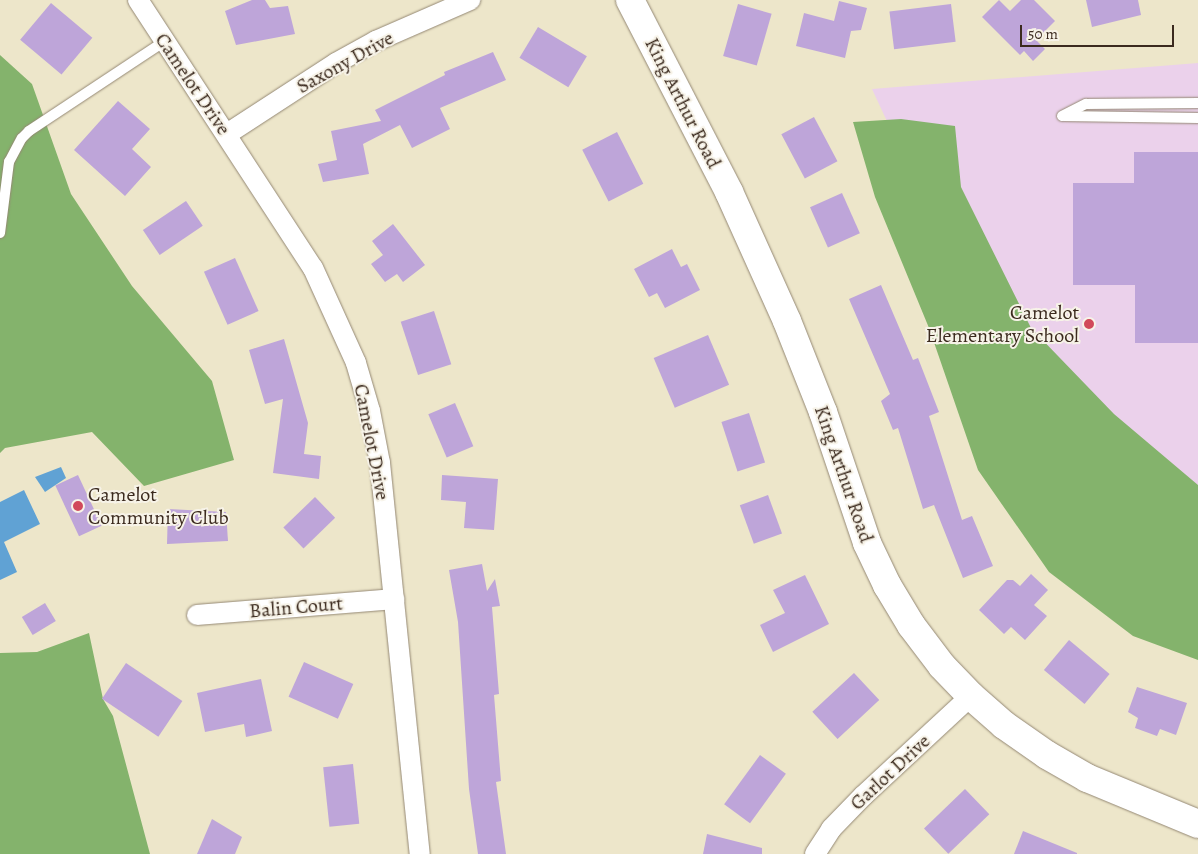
<!DOCTYPE html>
<html>
<head>
<meta charset="utf-8">
<style>
	body { margin:0 }
	#map { position:relative; width:1198px; height:854px; overflow:hidden; background:#ede6ca; font-family:Alegreya,serif }
	div>[style] { position:absolute }
	.built>* { inset:0; background:#ebd1eb }
	.forest>* { inset:0; background:#84b36c }
	.water>* { inset:0; background:#60a2d4 }
	.building>* { inset:0; background:#bea5d9; transform-origin:0 0 }
	.roads { filter:drop-shadow(0 0 1px #948874) drop-shadow(0 0 1px #948874) }
	.lane>* { height:10px; margin:-5px; padding:0 5px; transform-origin:5px; border-radius:5px; background:#fff }
	.street>* { height:20px; margin:-10px; padding:0 10px; transform-origin:10px; border-radius:10px; background:#fff }
	.secondary>* { height:28px; margin:-14px; padding:0 14px; transform-origin:14px; border-radius:14px; background:#fff }
	.dots>* { width:14px; height:14px; translate:-50% -50%; box-sizing:border-box; border:2px solid #f7f3e8; border-radius:50% }
	span { translate:-50% -50%; white-space:nowrap; text-align:center; line-height:1.15; -webkit-text-stroke:4px #f7f3e8; paint-order:stroke }
	.street-label { font-size:20px; color:#3b2a1e }
	.poi-label { font-size:20px; color:#3b2a1e }
	.right { translate:-100% -50%; text-align:right }
	.left { translate:0 -50%; text-align:left }
	.scale { position:absolute; left:1020px; top:25px; width:154px; height:22px; box-sizing:border-box; border:2px solid #3b2a1e; border-top:0; padding-left:6px; font-size:15px; line-height:18px; white-space:nowrap; color:#3b2a1e; -webkit-text-stroke:4px #f7f3e8; paint-order:stroke }
</style>
</head>
<body>
<div id="map">
	<div class="built">
		<div style="clip-path:polygon(1198px 63px,1198px 603px,1090px 558px,872px 89px)"></div>
	</div>
	<div class="forest">
		<div style="clip-path:polygon(0 55px,32px 84px,71px 194px,132px 286px,212px 381px,234px 460px,144px 486px,92px 432px,5px 448px,0 453px)"></div>
		<div style="clip-path:polygon(901px 119px,955px 126px,961px 187px,1031px 328px,1114px 414px,1198px 485px,1198px 660px,1133px 636px,1049px 572px,978px 470px,929px 328px,875px 197px,853px 122px)"></div>
		<div style="clip-path:polygon(89px 633px,103px 699px,113px 716px,150px 854px,0 854px,0 653px,37px 652px)"></div>
	</div>
	<div class="water">
		<div style="clip-path:polygon(61px 467px,66px 478px,45px 492px,35px 477px)"></div>
		<div style="clip-path:polygon(24px 490px,40px 524px,4px 542px,17px 572px,0 580px,0 502px)"></div>
	</div>
	<div class="building">
		<div style="clip-path:polygon(252px 0,265px 0,270px 8px,288px 6px,295px 34px,236px 45px,225px 11px)"></div>
		<div style="clip-path:polygon(999px 0,1010px 11px,1021px 0,1034px 0,1055px 21px,1036px 40px,1045px 49px,1033px 61px,1024px 51px,1020px 55px,982px 17px)"></div>
		<div style="clip-path:polygon(1086px 0,1138px 0,1141px 15px,1092px 27px)"></div>
		<div style="clip-path:polygon(839px 1px,867px 8px,861px 30px,851px 31px,845px 58px,796px 46px,804px 13px,834px 21px)"></div>
		<div style="left:51px;top:3px;width:54px;height:48px;rotate:40deg"></div>
		<div style="left:738px;top:4px;width:35px;height:54px;rotate:16deg"></div>
		<div style="left:951px;top:4px;width:38px;height:62px;rotate:83deg"></div>
		<div style="left:538px;top:27px;width:57px;height:36px;rotate:31deg"></div>
		<div style="clip-path:polygon(493px 52px,506px 80px,440px 108px,450px 129px,412px 148px,400px 125px,363px 144px,369px 174px,323px 182px,318px 164px,337px 160px,331px 131px,381px 121px,375px 110px,445px 75px,444px 72px)"></div>
		<div style="clip-path:polygon(118px 101px,150px 129px,132px 149px,151px 167px,125px 196px,74px 150px)"></div>
		<div style="left:814px;top:117px;width:50px;height:37px;rotate:62deg"></div>
		<div style="left:617px;top:132px;width:58px;height:39px;rotate:63deg"></div>
		<div style="clip-path:polygon(1134px 152px,1198px 152px,1198px 343px,1135px 343px,1135px 285px,1073px 285px,1073px 183px,1134px 183px)"></div>
		<div style="left:842px;top:193px;width:44px;height:35px;rotate:66deg"></div>
		<div style="left:186px;top:201px;width:30px;height:52px;rotate:56deg"></div>
		<div style="clip-path:polygon(393px 224px,425px 265px,403px 282px,397px 274px,385px 282px,371px 264px,383px 255px,372px 241px)"></div>
		<div style="clip-path:polygon(672px 249px,681px 267px,687px 264px,700px 290px,665px 308px,657px 293px,649px 297px,634px 269px)"></div>
		<div style="left:235px;top:258px;width:58px;height:34px;rotate:66deg"></div>
		<div style="clip-path:polygon(881px 285px,913px 360px,918px 358px,939px 412px,929px 416px,962px 520px,972px 516px,993px 566px,963px 578px,934px 505px,923px 509px,898px 428px,893px 430px,881px 401px,890px 394px,849px 299px)"></div>
		<div style="left:434px;top:311px;width:56px;height:35px;rotate:72deg"></div>
		<div style="left:708px;top:335px;width:54px;height:59px;rotate:67deg"></div>
		<div style="clip-path:polygon(284px 339px,308px 423px,304px 454px,321px 456px,319px 479px,273px 473px,283px 399px,265px 404px,249px 350px)"></div>
		<div style="left:455px;top:403px;width:47px;height:29px;rotate:67deg"></div>
		<div style="left:749px;top:413px;width:52px;height:29px;rotate:72deg"></div>
		<div style="left:78px;top:475px;width:56px;height:25px;rotate:65deg"></div>
		<div style="clip-path:polygon(442px 475px,498px 479px,494px 530px,464px 528px,466px 502px,441px 500px)"></div>
		<div style="left:768px;top:495px;width:41px;height:30px;rotate:70deg"></div>
		<div style="left:315px;top:497px;width:29px;height:44px;rotate:46deg"></div>
		<div style="clip-path:polygon(168px 509px,226px 512px,228px 541px,167px 544px)"></div>
		<div style="clip-path:polygon(482px 564px,487px 591px,495px 579px,500px 606px,492px 607px,499px 694px,494px 695px,501px 781px,496px 782px,506px 854px,478px 854px,469px 789px,458px 622px,449px 570px)"></div>
		<div style="clip-path:polygon(1031px 574px,1048px 590px,1034px 605px,1047px 616px,1025px 640px,1011px 627px,1004px 634px,979px 610px,1007px 580px,1013px 580px,1020px 586px)"></div>
		<div style="clip-path:polygon(805px 575px,829px 624px,773px 652px,760px 625px,785px 613px,773px 590px)"></div>
		<div style="left:45px;top:603px;width:21px;height:27px;rotate:59deg"></div>
		<div style="left:1069px;top:640px;width:53px;height:39px;rotate:40deg"></div>
		<div style="left:304px;top:662px;width:54px;height:38px;rotate:24deg"></div>
		<div style="left:126px;top:663px;width:68px;height:43px;rotate:34deg"></div>
		<div style="left:854px;top:673px;width:37px;height:57px;rotate:47deg"></div>
		<div style="clip-path:polygon(261px 679px,272px 731px,246px 737px,244px 724px,205px 732px,197px 693px)"></div>
		<div style="clip-path:polygon(1137px 687px,1187px 703px,1176px 735px,1160px 729px,1157px 736px,1135px 728px,1138px 718px,1128px 712px)"></div>
		<div style="left:760px;top:755px;width:32px;height:61px;rotate:36deg"></div>
		<div style="left:353px;top:764px;width:60px;height:30px;rotate:84deg"></div>
		<div style="left:965px;top:789px;width:35px;height:57px;rotate:46deg"></div>
		<div style="clip-path:polygon(212px 819px,242px 837px,235px 854px,197px 854px)"></div>
		<div style="clip-path:polygon(1023px 831px,1077px 853px,1077px 854px,1014px 854px)"></div>
		<div style="clip-path:polygon(707px 834px,762px 848px,762px 854px,703px 854px)"></div>
	</div>
	<div class="roads">
		<div class="lane">
			<div style="left:1062px;top:116px;width:27px;rotate:-27deg"></div>
			<div style="left:1086px;top:104px;width:112px;rotate:-0.5deg"></div>
			<div style="left:1064px;top:116px;width:134px;rotate:0.9deg"></div>
			<div style="left:0;top:233px;width:72px;rotate:-82.8deg"></div>
			<div style="left:9px;top:162px;width:27px;rotate:-62deg"></div>
			<div style="left:22px;top:138px;width:10px;rotate:-45deg"></div>
			<div style="left:29px;top:131px;width:163px;rotate:-33.5deg"></div>
		</div>
		<div class="street">
			<div style="left:138px;top:0;width:320px;rotate:56.9deg"></div>
			<div style="left:313px;top:268px;width:104px;rotate:65.6deg"></div>
			<div style="left:356px;top:363px;width:50px;rotate:73.7deg"></div>
			<div style="left:370px;top:411px;width:53px;rotate:79.1deg"></div>
			<div style="left:380px;top:463px;width:393px;rotate:84.2deg"></div>
			<div style="left:227px;top:134px;width:130px;rotate:-33.1deg"></div>
			<div style="left:336px;top:63px;width:46px;rotate:-28.8deg"></div>
			<div style="left:376px;top:41px;width:103px;rotate:-23.6deg"></div>
			<div style="left:197px;top:615px;width:198px;rotate:-4.6deg"></div>
			<div style="left:815px;top:854px;width:30px;rotate:-57deg"></div>
			<div style="left:831px;top:829px;width:47px;rotate:-45.9deg"></div>
			<div style="left:864px;top:795px;width:146px;rotate:-42.8deg"></div>
		</div>
		<div class="secondary">
			<div style="left:630px;top:0;width:216px;rotate:62.7deg"></div>
			<div style="left:729px;top:192px;width:141px;rotate:65.8deg"></div>
			<div style="left:787px;top:321px;width:98px;rotate:68.4deg"></div>
			<div style="left:823px;top:412px;width:138px;rotate:71.4deg"></div>
			<div style="left:867px;top:543px;width:47px;rotate:64.5deg"></div>
			<div style="left:887px;top:585px;width:47px;rotate:59deg"></div>
			<div style="left:911px;top:625px;width:51px;rotate:52.9deg"></div>
			<div style="left:942px;top:666px;width:42px;rotate:46deg"></div>
			<div style="left:971px;top:696px;width:44px;rotate:41.3deg"></div>
			<div style="left:1004px;top:725px;width:52px;rotate:34.9deg"></div>
			<div style="left:1047px;top:755px;width:46px;rotate:29.9deg"></div>
			<div style="left:1087px;top:778px;width:120px;rotate:22.5deg"></div>
		</div>
	</div>
	<div class="dots">
		<div style="left:1089px;top:324px;background:#d1495b"></div>
		<div style="left:78px;top:506px;background:#d1495b"></div>
	</div>
	<div class="street-label">
		<span style="left:345px;top:62px;rotate:-29deg">Saxony Drive</span>
		<span style="left:193px;top:84px;rotate:56deg">Camelot Drive</span>
		<span style="left:683px;top:103px;rotate:63deg">King Arthur Road</span>
		<span style="left:372px;top:442px;rotate:79deg">Camelot Drive</span>
		<span style="left:844px;top:474px;rotate:71deg">King Arthur Road</span>
		<span style="left:296px;top:607px;rotate:-5deg">Balin Court</span>
		<span style="left:890px;top:772px;rotate:-43deg">Garlot Drive</span>
	</div>
	<div class="poi-label">
		<span class="right" style="left:1079px;top:324px">Camelot<br>Elementary School</span>
		<span class="left" style="left:88px;top:506px">Camelot<br>Community Club</span>
	</div>
	<div class="scale">50 m</div>
</div>
</body>
</html>
